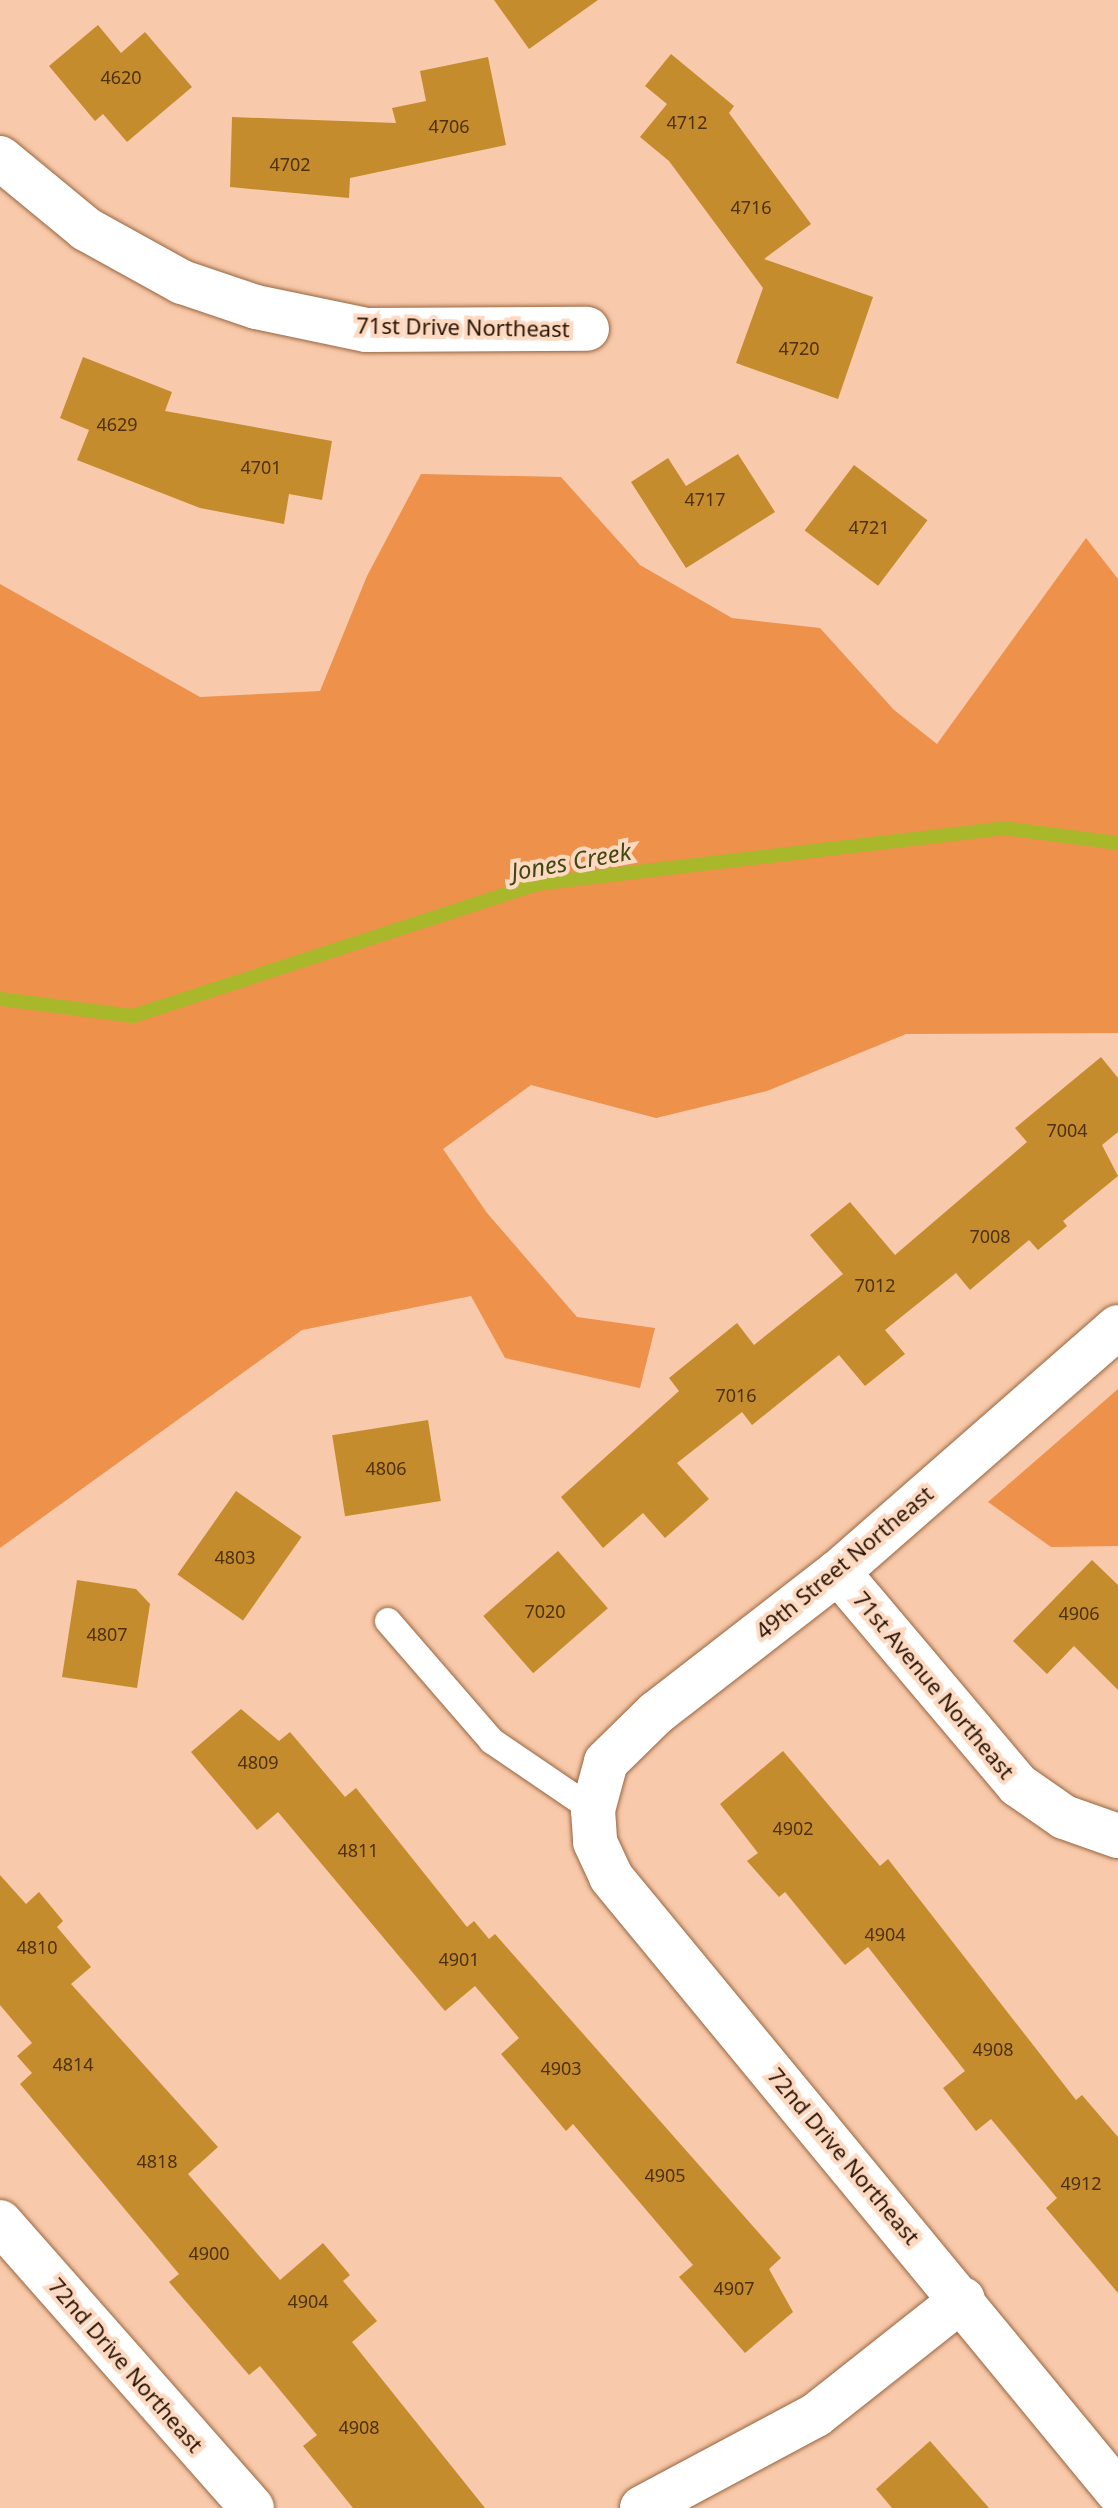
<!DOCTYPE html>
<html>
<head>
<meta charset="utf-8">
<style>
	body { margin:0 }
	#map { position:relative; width:1118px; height:2508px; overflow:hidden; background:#f8c9aa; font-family:"Noto Sans",sans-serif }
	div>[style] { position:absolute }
	.green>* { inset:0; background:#ed914b }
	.stream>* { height:14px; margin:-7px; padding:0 7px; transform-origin:7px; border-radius:7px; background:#a9b82a }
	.building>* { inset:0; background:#c58c2e; transform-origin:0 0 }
	.roads { filter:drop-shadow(0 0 2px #98653f) drop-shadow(0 0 2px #98653f) }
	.service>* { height:26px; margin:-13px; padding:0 13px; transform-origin:13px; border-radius:13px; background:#fff }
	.minor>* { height:44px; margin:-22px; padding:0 22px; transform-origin:22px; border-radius:22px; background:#fff }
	span { translate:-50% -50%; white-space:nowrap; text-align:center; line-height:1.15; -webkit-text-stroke:8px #fdd9c1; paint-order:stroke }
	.number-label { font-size:18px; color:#4e310e }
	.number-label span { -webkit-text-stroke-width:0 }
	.street-label { font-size:22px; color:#271304 }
	.water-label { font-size:24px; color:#424813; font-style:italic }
</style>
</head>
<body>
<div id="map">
	<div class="green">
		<div style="clip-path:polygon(421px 474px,561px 477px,640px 565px,732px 618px,820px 628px,894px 710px,937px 744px,1086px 538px,1118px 579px,1118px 1033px,906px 1034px,767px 1091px,656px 1118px,531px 1085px,443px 1149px,487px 1213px,577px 1317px,655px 1328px,640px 1388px,505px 1358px,471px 1296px,302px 1330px,0 1548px,0 584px,200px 697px,320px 691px,367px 576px)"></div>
		<div style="clip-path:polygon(1118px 1389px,1118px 1546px,1051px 1547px,988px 1502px)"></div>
	</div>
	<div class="stream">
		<div style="left:0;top:999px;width:134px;rotate:7.3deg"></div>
		<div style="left:133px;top:1016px;width:424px;rotate:-18.1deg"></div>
		<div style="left:536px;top:884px;width:470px;rotate:-6.8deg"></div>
		<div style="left:1003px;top:828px;width:116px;rotate:7.4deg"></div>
	</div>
	<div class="building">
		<div style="clip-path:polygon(494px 0,598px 0,529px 49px)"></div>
		<div style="clip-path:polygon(98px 25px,121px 53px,145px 32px,192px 87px,127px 142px,103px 114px,95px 121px,49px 66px)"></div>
		<div style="clip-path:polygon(671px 54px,734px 106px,729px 113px,811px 224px,764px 259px,873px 297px,838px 399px,736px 363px,763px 288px,669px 161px,640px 137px,667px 104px,645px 86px)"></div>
		<div style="clip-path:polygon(488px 57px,506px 145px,350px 178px,349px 198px,230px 187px,232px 117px,396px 123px,392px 108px,426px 101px,420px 71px)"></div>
		<div style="clip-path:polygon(83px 357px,172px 392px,165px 411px,332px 441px,322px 500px,289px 494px,284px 524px,200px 508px,77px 460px,89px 430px,60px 418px)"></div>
		<div style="clip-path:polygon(738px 454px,775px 512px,686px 568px,631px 482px,668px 458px,686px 486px)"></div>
		<div style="left:854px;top:465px;width:92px;height:82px;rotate:37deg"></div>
		<div style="clip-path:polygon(1101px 1057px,1118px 1078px,1118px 1132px,1102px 1145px,1118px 1176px,1063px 1221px,1067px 1226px,1038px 1250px,1029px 1240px,970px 1290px,956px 1273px,885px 1330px,905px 1354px,865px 1386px,839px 1355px,752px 1425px,742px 1412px,677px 1463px,709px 1499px,665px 1538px,643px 1513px,603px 1548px,561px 1497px,679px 1391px,669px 1378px,737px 1323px,754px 1345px,843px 1274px,810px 1235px,850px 1202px,895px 1255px,1027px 1142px,1015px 1128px)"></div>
		<div style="left:428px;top:1420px;width:82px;height:97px;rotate:81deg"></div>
		<div style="left:236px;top:1491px;width:80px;height:102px;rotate:35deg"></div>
		<div style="left:558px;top:1551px;width:76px;height:99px;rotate:49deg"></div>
		<div style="clip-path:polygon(1092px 1560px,1118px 1585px,1118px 1690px,1074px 1646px,1047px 1674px,1013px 1641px)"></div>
		<div style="clip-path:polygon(77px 1580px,136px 1589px,150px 1604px,137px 1688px,62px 1677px)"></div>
		<div style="clip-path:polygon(241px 1709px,279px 1741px,290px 1732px,345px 1797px,356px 1788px,467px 1927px,474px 1921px,489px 1939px,495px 1934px,781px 2258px,769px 2269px,793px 2312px,745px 2353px,679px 2277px,693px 2265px,573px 2124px,566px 2131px,501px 2054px,519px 2038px,475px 1986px,445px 2011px,278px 1812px,257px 1830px,191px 1752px)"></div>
		<div style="clip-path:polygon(783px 1751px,880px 1866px,888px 1859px,1076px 2100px,1082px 2095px,1118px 2137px,1118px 2293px,1046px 2208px,1057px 2198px,991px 2119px,976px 2131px,943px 2088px,965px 2071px,868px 1947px,845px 1965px,785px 1892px,779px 1897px,747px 1861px,758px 1853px,720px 1804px)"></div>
		<div style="clip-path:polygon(0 1875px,26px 1904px,39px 1892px,63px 1921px,57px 1927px,91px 1967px,71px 1984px,218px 2147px,188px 2174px,280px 2280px,323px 2243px,350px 2275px,343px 2281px,377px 2321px,352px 2342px,485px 2508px,353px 2508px,303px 2446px,317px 2435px,260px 2366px,249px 2375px,169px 2282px,179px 2274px,20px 2084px,32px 2073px,17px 2056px,32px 2043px,0 2005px)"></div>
		<div style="clip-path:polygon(930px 2441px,989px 2508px,892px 2508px,876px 2489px)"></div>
	</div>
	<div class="roads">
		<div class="service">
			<div style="left:388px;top:1621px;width:159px;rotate:49.1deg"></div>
			<div style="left:492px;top:1741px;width:122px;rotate:34.3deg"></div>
		</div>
		<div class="minor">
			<div style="left:0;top:158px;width:112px;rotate:39.5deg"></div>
			<div style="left:86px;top:229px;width:110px;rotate:28.9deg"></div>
			<div style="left:182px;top:282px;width:78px;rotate:18.7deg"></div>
			<div style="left:256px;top:307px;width:112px;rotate:11.8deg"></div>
			<div style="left:366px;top:330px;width:221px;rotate:-0.3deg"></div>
			<div style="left:1118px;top:1327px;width:372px;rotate:138.8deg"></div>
			<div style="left:838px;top:1572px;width:230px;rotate:142.2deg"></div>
			<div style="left:656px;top:1713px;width:70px;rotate:135.6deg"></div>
			<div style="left:606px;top:1762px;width:50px;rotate:105.2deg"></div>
			<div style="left:593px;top:1810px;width:32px;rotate:86deg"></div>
			<div style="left:595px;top:1842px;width:38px;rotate:65deg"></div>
			<div style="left:611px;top:1877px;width:797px;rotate:50.5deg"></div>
			<div style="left:838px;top:1572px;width:279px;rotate:49.8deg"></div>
			<div style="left:1018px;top:1785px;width:56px;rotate:34.8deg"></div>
			<div style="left:1064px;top:1817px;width:57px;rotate:19.4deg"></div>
			<div style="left:0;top:2222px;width:381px;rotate:48.6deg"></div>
			<div style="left:642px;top:2508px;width:197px;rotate:-28.1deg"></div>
			<div style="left:816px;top:2415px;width:187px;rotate:-38.3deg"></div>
		</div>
	</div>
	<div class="number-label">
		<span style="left:121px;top:77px">4620</span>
		<span style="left:687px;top:122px">4712</span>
		<span style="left:449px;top:126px">4706</span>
		<span style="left:290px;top:164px">4702</span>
		<span style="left:751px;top:207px">4716</span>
		<span style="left:799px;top:348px">4720</span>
		<span style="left:117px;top:424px">4629</span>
		<span style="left:261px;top:467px">4701</span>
		<span style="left:705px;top:499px">4717</span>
		<span style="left:869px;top:527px">4721</span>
		<span style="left:1067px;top:1130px">7004</span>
		<span style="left:990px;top:1236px">7008</span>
		<span style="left:875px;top:1285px">7012</span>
		<span style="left:736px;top:1395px">7016</span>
		<span style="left:386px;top:1468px">4806</span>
		<span style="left:235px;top:1557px">4803</span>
		<span style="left:545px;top:1611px">7020</span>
		<span style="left:1079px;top:1613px">4906</span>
		<span style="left:107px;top:1634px">4807</span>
		<span style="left:258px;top:1762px">4809</span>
		<span style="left:793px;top:1828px">4902</span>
		<span style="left:358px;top:1850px">4811</span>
		<span style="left:885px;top:1934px">4904</span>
		<span style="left:37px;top:1947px">4810</span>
		<span style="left:459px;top:1959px">4901</span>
		<span style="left:993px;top:2049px">4908</span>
		<span style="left:73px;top:2064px">4814</span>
		<span style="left:561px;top:2068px">4903</span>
		<span style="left:157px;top:2161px">4818</span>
		<span style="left:665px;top:2175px">4905</span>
		<span style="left:1081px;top:2183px">4912</span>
		<span style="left:209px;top:2253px">4900</span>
		<span style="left:734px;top:2288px">4907</span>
		<span style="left:308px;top:2301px">4904</span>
		<span style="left:359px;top:2427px">4908</span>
	</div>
	<div class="street-label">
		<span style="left:463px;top:327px;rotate:1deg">71st Drive Northeast</span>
		<span style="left:844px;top:1562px;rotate:-40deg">49th Street Northeast</span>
		<span style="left:934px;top:1685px;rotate:50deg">71st Avenue Northeast</span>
		<span style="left:844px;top:2156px;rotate:50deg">72nd Drive Northeast</span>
		<span style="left:126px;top:2365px;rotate:49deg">72nd Drive Northeast</span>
	</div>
	<div class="water-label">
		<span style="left:571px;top:861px;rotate:-10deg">Jones Creek</span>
	</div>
</div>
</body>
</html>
